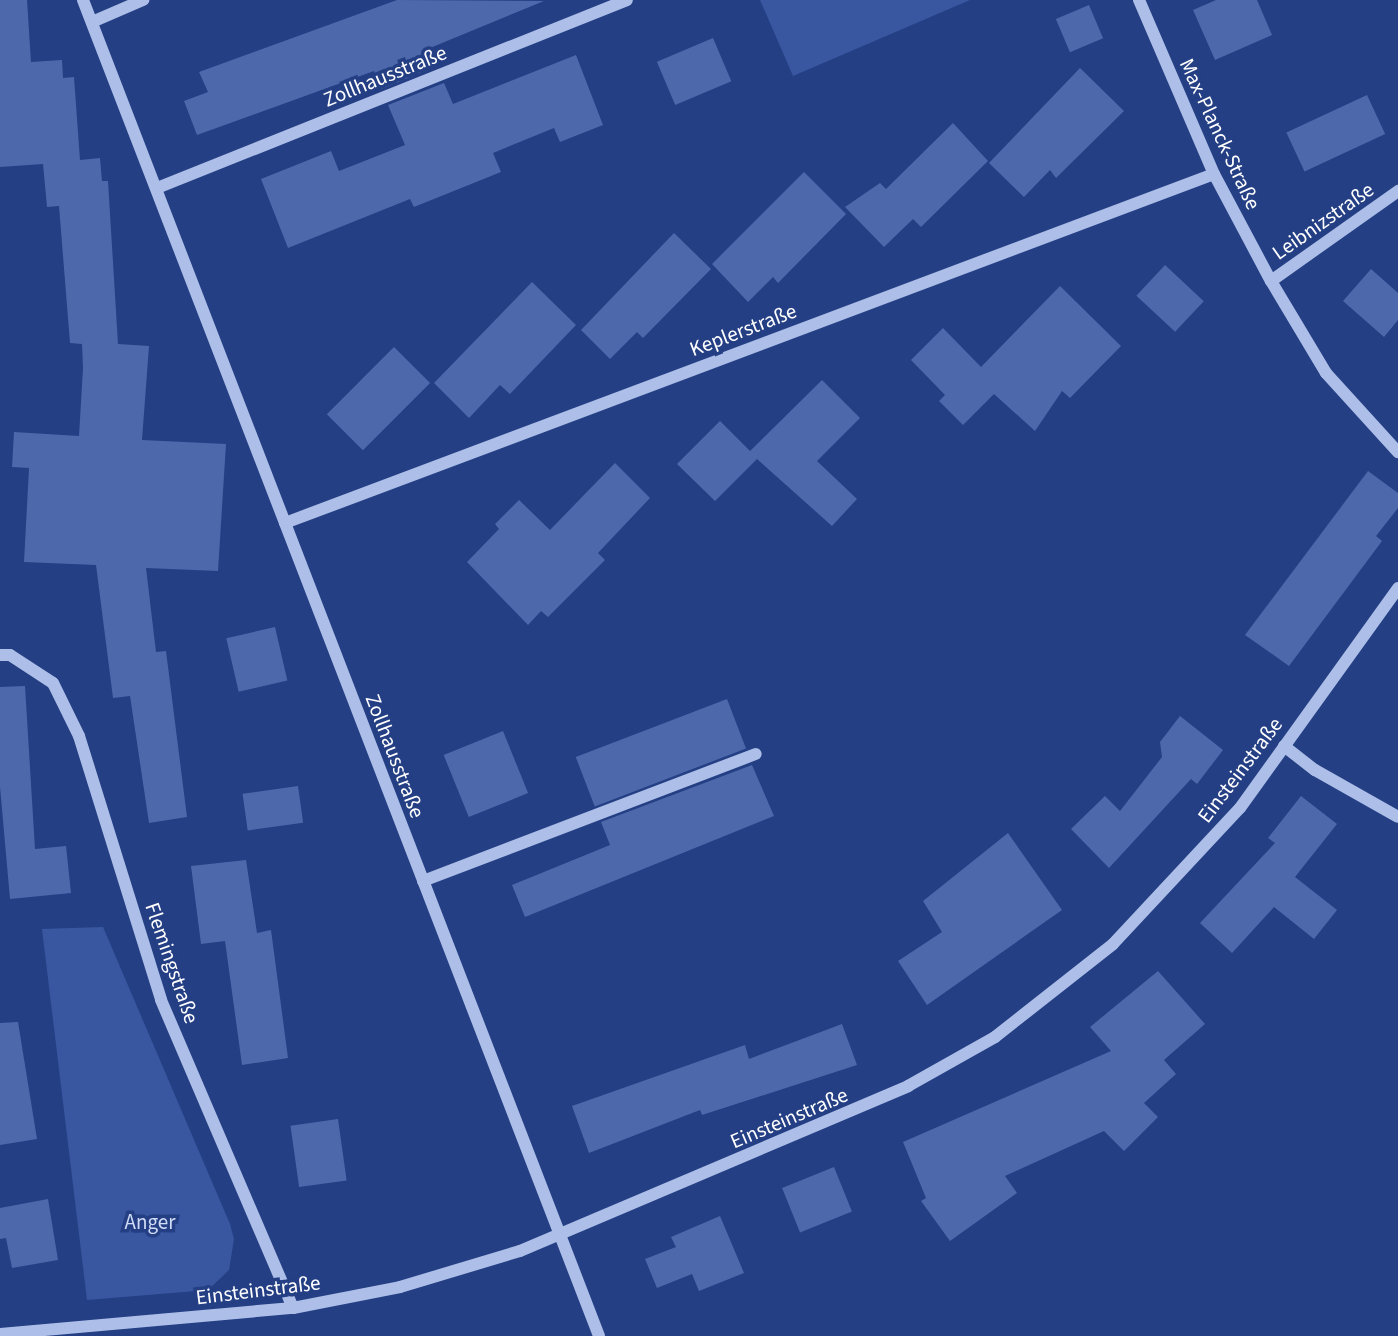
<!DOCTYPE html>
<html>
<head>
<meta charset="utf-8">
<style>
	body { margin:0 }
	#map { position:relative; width:1398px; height:1336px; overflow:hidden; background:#243f84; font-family:"Source Sans 3",sans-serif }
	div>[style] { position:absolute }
	.green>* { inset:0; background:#3957a0 }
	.building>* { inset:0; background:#4d69ab; transform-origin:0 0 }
	.minor>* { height:12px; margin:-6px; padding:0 6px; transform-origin:6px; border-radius:6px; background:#adbfe8 }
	span { translate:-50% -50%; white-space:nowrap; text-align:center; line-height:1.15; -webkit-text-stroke:7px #243f84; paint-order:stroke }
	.street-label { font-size:21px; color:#fff }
	.park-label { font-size:21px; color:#d1dcf6 }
</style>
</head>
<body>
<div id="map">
	<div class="green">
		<div style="clip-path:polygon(760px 0,970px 0,793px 76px)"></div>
		<div style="clip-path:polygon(103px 927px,230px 1224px,234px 1239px,229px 1270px,208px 1290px,87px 1300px,42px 929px)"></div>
	</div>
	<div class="building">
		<div style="clip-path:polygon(0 0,27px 0,31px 62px,62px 60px,63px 78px,74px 77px,80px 160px,100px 158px,102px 181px,108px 181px,118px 344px,149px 346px,142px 440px,226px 444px,218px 571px,146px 568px,156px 652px,166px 651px,187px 817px,149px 823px,130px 696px,113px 698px,96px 565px,24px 562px,29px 468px,12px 467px,14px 432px,79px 436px,83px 368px,82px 344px,70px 343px,59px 206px,47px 207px,43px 164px,0 167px)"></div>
		<div style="clip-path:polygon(397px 0,544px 1px,430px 48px,437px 66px,381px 89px,374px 71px,197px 135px,184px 101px,208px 92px,199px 72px)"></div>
		<div style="clip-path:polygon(1216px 0,1257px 0,1272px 35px,1215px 60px,1193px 10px)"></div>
		<div style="left:1089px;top:5px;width:36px;height:36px;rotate:67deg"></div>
		<div style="left:713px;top:38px;width:47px;height:61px;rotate:67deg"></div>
		<div style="clip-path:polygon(576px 55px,603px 125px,560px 142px,554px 128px,493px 153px,501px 172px,414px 207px,410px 199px,288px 248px,261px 179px,331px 151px,339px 171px,405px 145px,388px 105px,444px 83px,453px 104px)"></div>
		<div style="clip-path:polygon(1080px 68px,1124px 111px,1056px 178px,1050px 170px,1024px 197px,989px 163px)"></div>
		<div style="left:1367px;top:95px;width:43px;height:89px;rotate:65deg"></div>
		<div style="clip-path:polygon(953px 123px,988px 161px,921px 227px,913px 219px,884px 247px,845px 207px,880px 183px,886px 189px)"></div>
		<div style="clip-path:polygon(804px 172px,846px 214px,778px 283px,773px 277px,748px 302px,712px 264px)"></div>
		<div style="clip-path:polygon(674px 233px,711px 269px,643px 338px,637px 332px,610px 359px,581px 330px)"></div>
		<div style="left:1165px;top:265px;width:53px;height:42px;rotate:43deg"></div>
		<div style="clip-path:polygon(1371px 269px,1398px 293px,1398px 320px,1384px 337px,1343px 301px)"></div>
		<div style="clip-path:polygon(532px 282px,576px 325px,510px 394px,500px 385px,469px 418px,434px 383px)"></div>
		<div style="clip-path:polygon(1060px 286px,1121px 346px,1070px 398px,1062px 391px,1035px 431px,994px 394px,963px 425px,939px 401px,945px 395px,911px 360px,943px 328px,981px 367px)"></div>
		<div style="left:394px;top:347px;width:51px;height:95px;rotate:45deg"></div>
		<div style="clip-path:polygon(822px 380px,860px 418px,817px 461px,857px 499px,832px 526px,757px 459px,715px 501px,677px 464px,720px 421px,750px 451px)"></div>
		<div style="clip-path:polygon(615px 463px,650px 498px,598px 553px,605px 560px,548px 617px,541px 611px,528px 625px,467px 562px,499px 529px,495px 524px,519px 500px,550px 530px)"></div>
		<div style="clip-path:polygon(1368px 471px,1398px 493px,1398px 508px,1376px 536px,1382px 541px,1289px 666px,1245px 635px)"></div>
		<div style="left:275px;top:627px;width:55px;height:50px;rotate:77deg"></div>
		<div style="clip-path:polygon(25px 686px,35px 849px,66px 846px,71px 893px,10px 899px,0 787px,0 687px)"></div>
		<div style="left:727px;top:699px;width:53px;height:162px;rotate:69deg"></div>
		<div style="clip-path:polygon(1180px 716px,1223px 750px,1197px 784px,1191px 779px,1109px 868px,1071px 829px,1105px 796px,1120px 811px,1162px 757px,1160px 742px)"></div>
		<div style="left:503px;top:731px;width:67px;height:64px;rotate:68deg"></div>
		<div style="clip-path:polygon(752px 765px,774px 816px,525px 917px,512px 885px,610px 845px,601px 822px)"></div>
		<div style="left:298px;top:786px;width:37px;height:56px;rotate:82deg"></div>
		<div style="clip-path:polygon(1301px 796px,1337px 824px,1295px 877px,1337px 910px,1314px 939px,1274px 907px,1232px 953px,1200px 923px,1275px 843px,1268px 838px)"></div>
		<div style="clip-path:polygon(1008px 833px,1062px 910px,927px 1005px,898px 961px,942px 932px,923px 901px)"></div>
		<div style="clip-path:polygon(246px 860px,257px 933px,271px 930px,288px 1058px,242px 1065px,225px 941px,201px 944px,191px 866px)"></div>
		<div style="clip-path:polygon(1158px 971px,1205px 1024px,1164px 1060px,1176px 1074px,1144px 1103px,1158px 1117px,1124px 1151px,1104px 1131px,1005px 1176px,1017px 1193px,950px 1241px,921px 1201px,926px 1198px,903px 1142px,1111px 1051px,1090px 1027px)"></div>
		<div style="clip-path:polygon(18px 1022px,37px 1139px,0 1145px,0 1023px)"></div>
		<div style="clip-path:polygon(842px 1024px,857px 1065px,702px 1115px,700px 1110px,589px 1153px,572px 1106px,745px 1045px,749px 1059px)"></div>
		<div style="left:338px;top:1119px;width:62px;height:48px;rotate:82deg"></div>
		<div style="left:834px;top:1167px;width:48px;height:56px;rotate:68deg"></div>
		<div style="clip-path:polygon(48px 1199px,58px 1260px,12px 1268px,6px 1238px,0 1239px,0 1208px)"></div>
		<div style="clip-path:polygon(720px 1216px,744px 1273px,699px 1291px,692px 1274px,657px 1288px,645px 1259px,676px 1247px,671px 1237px)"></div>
	</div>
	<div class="minor">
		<div style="left:83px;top:0;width:1432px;rotate:68.88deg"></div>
		<div style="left:1139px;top:0;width:189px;rotate:66.7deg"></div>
		<div style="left:1214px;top:174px;width:121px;rotate:62deg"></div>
		<div style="left:1271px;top:281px;width:107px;rotate:59.1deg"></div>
		<div style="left:1326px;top:373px;width:107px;rotate:47.7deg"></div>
		<div style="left:92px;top:22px;width:56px;rotate:-23.3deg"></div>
		<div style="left:157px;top:188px;width:506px;rotate:-21.8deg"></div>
		<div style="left:1271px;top:281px;width:156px;rotate:-35.3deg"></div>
		<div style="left:285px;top:523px;width:992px;rotate:-20.59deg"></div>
		<div style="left:0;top:655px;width:10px"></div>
		<div style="left:10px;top:655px;width:51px;rotate:33.1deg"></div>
		<div style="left:53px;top:683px;width:59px;rotate:63.9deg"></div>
		<div style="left:79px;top:736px;width:276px;rotate:72.7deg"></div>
		<div style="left:161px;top:1000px;width:335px;rotate:66.8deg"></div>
		<div style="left:1284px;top:746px;width:39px;rotate:38deg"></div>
		<div style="left:1315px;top:770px;width:95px;rotate:29.5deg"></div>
		<div style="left:423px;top:881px;width:356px;rotate:-20.9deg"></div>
		<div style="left:0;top:1334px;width:294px;rotate:-5.1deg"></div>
		<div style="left:293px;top:1308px;width:109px;rotate:-11.1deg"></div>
		<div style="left:400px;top:1287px;width:125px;rotate:-16.7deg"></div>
		<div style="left:520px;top:1251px;width:422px;rotate:-23deg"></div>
		<div style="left:908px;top:1086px;width:100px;rotate:-29.4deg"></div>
		<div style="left:995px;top:1037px;width:150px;rotate:-38.2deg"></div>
		<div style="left:1113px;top:944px;width:186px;rotate:-47deg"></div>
		<div style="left:1240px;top:808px;width:271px;rotate:-54.3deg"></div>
	</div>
	<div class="street-label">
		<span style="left:385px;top:76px;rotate:-22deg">Zollhausstraße</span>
		<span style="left:1220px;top:134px;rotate:65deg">Max-Planck-Straße</span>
		<span style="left:1323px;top:221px;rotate:-35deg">Leibnizstraße</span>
		<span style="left:743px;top:330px;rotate:-21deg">Keplerstraße</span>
		<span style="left:395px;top:756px;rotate:69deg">Zollhausstraße</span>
		<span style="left:1240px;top:770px;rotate:-53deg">Einsteinstraße</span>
		<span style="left:172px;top:963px;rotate:71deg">Flemingstraße</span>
		<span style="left:789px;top:1118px;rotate:-23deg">Einsteinstraße</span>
		<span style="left:258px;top:1290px;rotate:-7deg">Einsteinstraße</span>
	</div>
	<div class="park-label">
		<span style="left:150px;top:1222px">Anger</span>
	</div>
</div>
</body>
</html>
